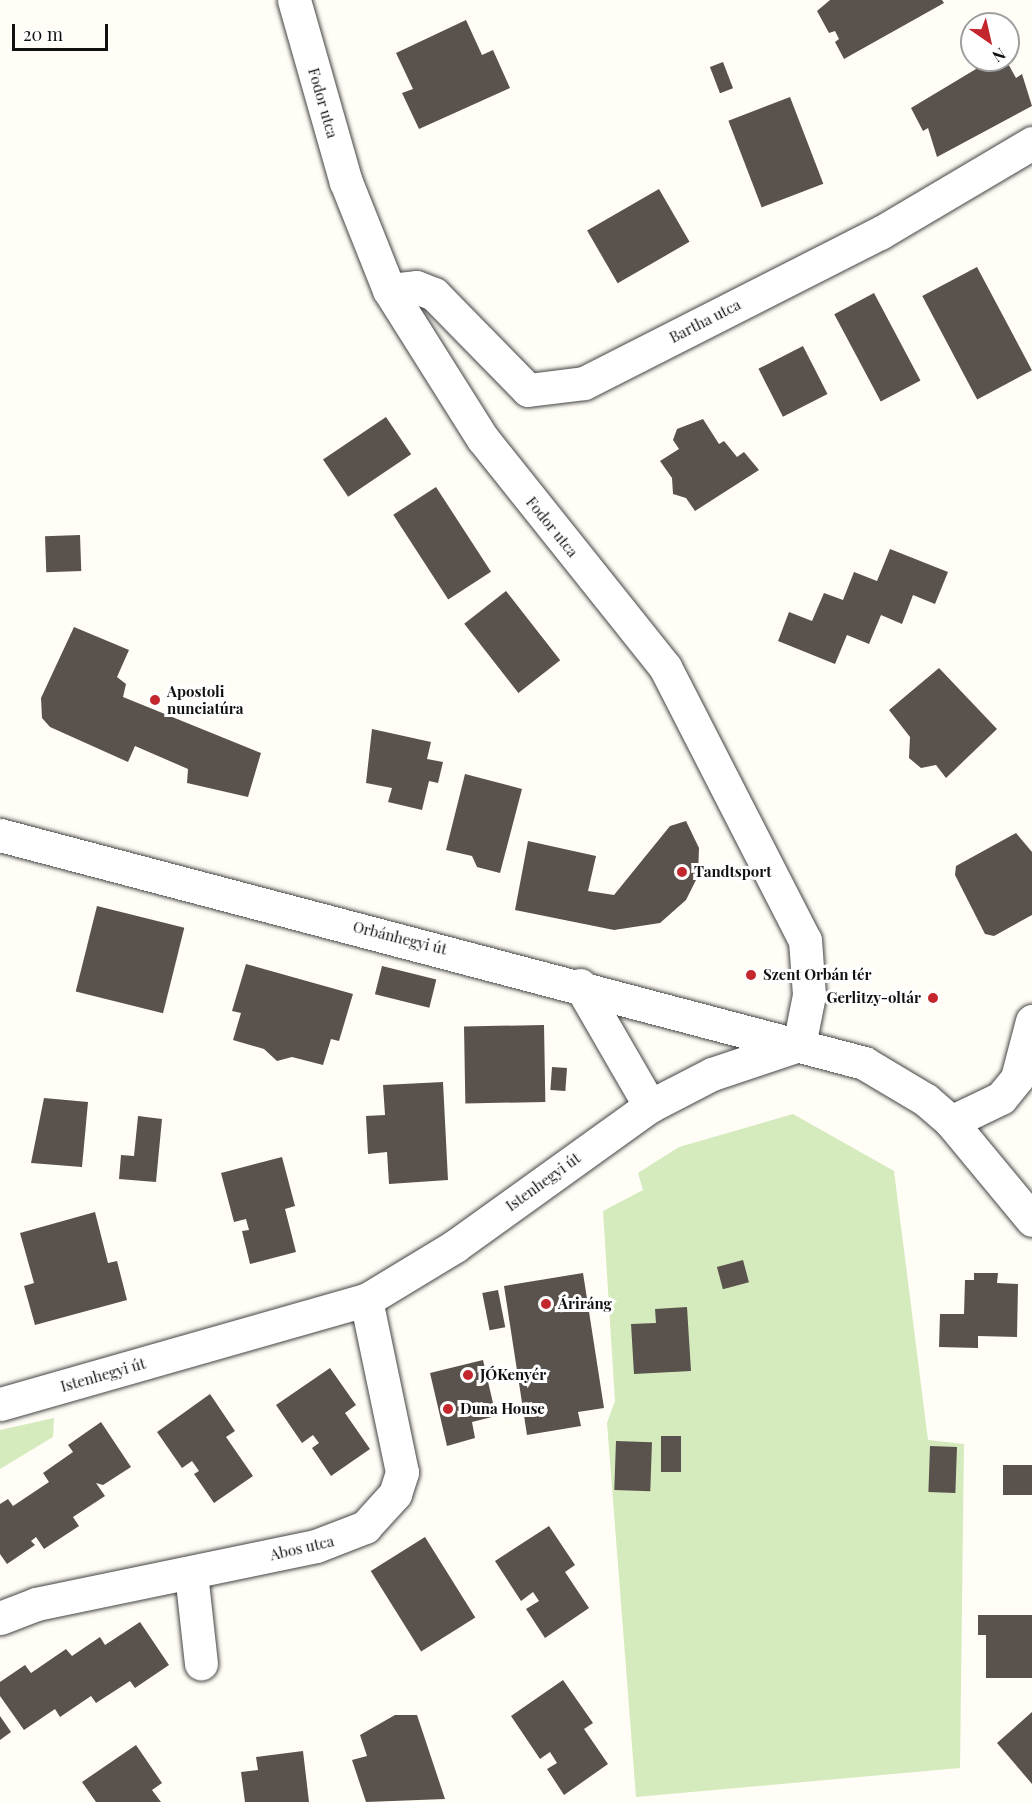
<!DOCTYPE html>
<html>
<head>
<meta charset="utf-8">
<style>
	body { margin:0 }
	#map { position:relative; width:1032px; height:1802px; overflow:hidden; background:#fffdf5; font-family:"Playfair Display",serif }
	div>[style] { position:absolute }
	.green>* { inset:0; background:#d5ebbd }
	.building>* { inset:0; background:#5a524d; transform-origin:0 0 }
	.roads { filter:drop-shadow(0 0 2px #444) drop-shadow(0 0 2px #444) }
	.minor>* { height:33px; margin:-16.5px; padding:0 16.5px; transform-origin:16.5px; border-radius:16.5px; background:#fff }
	.dots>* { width:16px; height:16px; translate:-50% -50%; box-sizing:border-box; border:3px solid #fff; border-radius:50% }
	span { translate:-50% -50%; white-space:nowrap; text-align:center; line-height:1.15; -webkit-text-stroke:6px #fff; paint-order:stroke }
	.street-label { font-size:15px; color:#111 }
	.poi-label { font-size:15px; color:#111; font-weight:700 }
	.left { translate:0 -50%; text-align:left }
	.right { translate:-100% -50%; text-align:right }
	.north { position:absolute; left:960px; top:12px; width:60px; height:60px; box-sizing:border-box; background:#fff; border:2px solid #a0a0a0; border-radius:50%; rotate:146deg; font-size:16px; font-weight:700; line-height:24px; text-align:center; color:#111 }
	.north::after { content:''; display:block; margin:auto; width:21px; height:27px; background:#c4262e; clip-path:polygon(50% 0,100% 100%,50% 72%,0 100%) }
	.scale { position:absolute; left:12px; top:24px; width:96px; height:27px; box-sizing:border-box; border:3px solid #111; border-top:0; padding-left:8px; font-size:18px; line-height:21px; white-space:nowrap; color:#111; -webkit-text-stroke:4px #fff; paint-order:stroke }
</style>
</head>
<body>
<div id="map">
	<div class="green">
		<div style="clip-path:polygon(793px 1114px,894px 1171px,928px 1440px,964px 1444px,960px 1768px,636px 1797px,607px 1423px,615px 1401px,603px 1211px,643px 1190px,638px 1173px,679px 1147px)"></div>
		<div style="clip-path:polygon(54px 1418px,53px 1437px,0 1469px,0 1430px)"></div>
	</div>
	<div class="building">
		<div style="clip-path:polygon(830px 0,942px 0,944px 3px,844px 59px,835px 42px,839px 39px,835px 31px,829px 33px,817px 11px)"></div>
		<div style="clip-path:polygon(466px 20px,482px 55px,493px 50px,510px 88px,419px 129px,402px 93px,413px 89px,396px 53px)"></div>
		<div style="clip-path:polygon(979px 60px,1006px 60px,1016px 78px,1022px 74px,1032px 106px,937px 157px,928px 128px,923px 131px,911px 108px,976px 69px,972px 64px)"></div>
		<div style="left:723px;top:62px;width:28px;height:14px;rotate:69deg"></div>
		<div style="left:790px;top:97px;width:93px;height:66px;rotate:69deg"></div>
		<div style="left:659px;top:189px;width:61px;height:83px;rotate:60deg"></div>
		<div style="left:977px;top:267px;width:117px;height:62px;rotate:62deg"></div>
		<div style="left:874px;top:293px;width:99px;height:45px;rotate:62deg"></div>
		<div style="left:803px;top:346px;width:54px;height:50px;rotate:63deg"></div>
		<div style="left:386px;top:417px;width:45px;height:76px;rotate:56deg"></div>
		<div style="clip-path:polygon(703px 419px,719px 444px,724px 441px,737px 457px,744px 452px,759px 470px,695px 511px,686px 498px,673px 494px,672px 478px,660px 461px,679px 449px,673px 440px,677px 429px)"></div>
		<div style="left:436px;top:487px;width:101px;height:51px;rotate:57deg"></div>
		<div style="left:80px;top:535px;width:36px;height:35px;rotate:88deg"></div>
		<div style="clip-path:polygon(890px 549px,948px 572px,935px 604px,913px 595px,902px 624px,881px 615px,869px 644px,847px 635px,835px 664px,778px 641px,789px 612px,812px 621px,824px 593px,843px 600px,854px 572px,877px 581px)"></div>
		<div style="left:506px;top:591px;width:88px;height:53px;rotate:52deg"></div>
		<div style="clip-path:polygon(74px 627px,129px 650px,117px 677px,126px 684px,123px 697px,261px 753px,248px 797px,187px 783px,188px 769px,135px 746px,128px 762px,50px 727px,42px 718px,41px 698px)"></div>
		<div style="clip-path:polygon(939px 668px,997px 729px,946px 778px,936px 765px,921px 768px,909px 758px,910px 737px,889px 710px)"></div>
		<div style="clip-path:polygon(372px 729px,431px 742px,427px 759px,443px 762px,438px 783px,429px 781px,422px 810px,388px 802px,392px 788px,366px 783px)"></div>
		<div style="clip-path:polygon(465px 774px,522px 789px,500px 873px,477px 867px,472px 856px,446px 850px)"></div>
		<div style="clip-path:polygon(686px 821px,699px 848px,698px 876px,686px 900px,660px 923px,614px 930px,515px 910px,528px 841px,596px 856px,588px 891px,614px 895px,670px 826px)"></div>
		<div style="clip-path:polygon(1016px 833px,1032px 852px,1032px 915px,994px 936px,985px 934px,955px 875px,956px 866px)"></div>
		<div style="left:97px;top:906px;width:90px;height:88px;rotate:14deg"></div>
		<div style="clip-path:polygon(246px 964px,353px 994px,339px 1041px,331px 1039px,323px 1065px,292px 1057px,277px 1061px,264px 1049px,233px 1040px,241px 1013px,232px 1011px)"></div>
		<div style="left:382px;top:966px;width:56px;height:29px;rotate:14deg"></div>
		<div style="left:544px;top:1025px;width:77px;height:80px;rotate:89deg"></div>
		<div style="left:552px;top:1067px;width:15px;height:23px;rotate:4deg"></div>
		<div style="clip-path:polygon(443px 1082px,448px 1180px,389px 1184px,387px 1152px,368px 1154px,366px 1116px,385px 1115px,383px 1085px)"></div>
		<div style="clip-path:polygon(44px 1098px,88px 1102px,82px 1167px,31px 1163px)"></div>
		<div style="clip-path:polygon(138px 1116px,162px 1119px,156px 1182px,119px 1179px,121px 1155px,134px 1156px)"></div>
		<div style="clip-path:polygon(282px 1157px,295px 1206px,285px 1209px,296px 1252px,250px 1264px,242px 1231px,249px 1230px,246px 1219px,234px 1222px,221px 1173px)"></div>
		<div style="clip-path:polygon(95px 1212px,108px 1263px,117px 1261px,127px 1300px,35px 1325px,24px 1286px,34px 1283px,20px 1233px)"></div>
		<div style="left:743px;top:1260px;width:23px;height:27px;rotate:75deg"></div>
		<div style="clip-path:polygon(583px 1273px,604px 1408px,578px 1412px,581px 1426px,527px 1435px,504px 1286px)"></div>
		<div style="clip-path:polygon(974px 1273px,998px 1273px,997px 1283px,1018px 1284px,1017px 1337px,978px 1336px,978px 1348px,939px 1347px,940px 1314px,964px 1314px,965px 1280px,974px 1280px)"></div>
		<div style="left:498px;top:1290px;width:38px;height:16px;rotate:79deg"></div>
		<div style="clip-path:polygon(687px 1307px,691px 1371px,634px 1374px,631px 1324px,656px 1323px,655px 1309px)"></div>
		<div style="clip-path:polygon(483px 1360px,496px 1416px,472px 1422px,475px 1438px,447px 1446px,430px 1373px)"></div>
		<div style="clip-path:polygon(330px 1368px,356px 1405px,345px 1413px,370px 1449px,331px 1476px,312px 1448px,319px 1443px,313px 1435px,302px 1443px,276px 1405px)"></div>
		<div style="clip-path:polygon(210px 1394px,235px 1431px,226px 1437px,253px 1476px,214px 1503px,194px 1474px,199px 1471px,192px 1461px,182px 1468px,157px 1432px)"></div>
		<div style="clip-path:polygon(101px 1422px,131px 1467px,103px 1485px,96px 1483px,105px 1496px,73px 1517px,79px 1526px,44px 1549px,36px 1537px,31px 1541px,35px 1545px,7px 1564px,0 1554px,0 1504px,8px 1499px,13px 1506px,49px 1482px,43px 1473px,73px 1452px,68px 1445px)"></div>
		<div style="left:661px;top:1436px;width:20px;height:36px"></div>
		<div style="left:616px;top:1441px;width:36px;height:49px;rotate:2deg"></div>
		<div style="left:930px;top:1446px;width:27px;height:46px;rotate:2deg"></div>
		<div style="left:1003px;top:1465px;width:29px;height:30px"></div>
		<div style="clip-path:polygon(549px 1526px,575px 1565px,565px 1572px,589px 1608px,545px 1638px,526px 1609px,539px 1601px,533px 1592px,521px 1601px,495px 1561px)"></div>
		<div style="left:425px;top:1537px;width:95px;height:64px;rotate:58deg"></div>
		<div style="clip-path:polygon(978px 1615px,1032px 1615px,1032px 1678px,986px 1678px,986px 1635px,978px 1635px)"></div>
		<div style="clip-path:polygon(140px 1622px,169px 1665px,135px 1688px,130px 1681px,96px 1703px,91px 1696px,60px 1717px,55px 1709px,24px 1730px,0 1696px,0 1682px,25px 1665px,31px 1673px,66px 1649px,72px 1656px,100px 1637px,105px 1645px)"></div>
		<div style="clip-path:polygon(563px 1680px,593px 1723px,584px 1729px,608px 1764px,564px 1795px,547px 1769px,557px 1763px,550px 1752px,540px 1759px,511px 1716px)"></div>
		<div style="clip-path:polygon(1032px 1712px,1032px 1784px,997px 1743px)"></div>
		<div style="clip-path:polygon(395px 1715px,417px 1715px,445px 1799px,366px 1802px,352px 1760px,367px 1756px,360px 1735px)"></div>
		<div style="clip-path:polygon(0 1716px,11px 1732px,0 1740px)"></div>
		<div style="clip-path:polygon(136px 1745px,162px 1783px,152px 1790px,161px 1802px,96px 1802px,82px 1782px)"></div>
		<div style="clip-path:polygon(303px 1751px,309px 1802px,245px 1802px,241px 1772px,258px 1770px,256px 1757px)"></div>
	</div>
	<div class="roads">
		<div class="minor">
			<div style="left:294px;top:0;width:189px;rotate:74.1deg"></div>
			<div style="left:346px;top:182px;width:116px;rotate:68.3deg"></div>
			<div style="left:389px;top:290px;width:176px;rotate:57.8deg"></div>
			<div style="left:483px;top:439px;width:292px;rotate:51.4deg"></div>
			<div style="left:665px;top:667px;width:307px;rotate:62.9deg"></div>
			<div style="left:805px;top:940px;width:55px;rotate:85.8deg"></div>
			<div style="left:809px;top:995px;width:51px;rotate:101.3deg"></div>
			<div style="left:389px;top:290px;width:27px;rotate:-6deg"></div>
			<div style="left:416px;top:287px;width:19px;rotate:21deg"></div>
			<div style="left:434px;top:294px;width:134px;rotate:45.6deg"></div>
			<div style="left:528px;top:390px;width:56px;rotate:-7.1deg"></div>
			<div style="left:584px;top:383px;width:332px;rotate:-26.9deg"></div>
			<div style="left:880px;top:233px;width:177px;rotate:-30.6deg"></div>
			<div style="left:0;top:835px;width:894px;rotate:14.78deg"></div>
			<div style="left:864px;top:1063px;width:72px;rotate:30.8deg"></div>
			<div style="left:926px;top:1100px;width:33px;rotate:41deg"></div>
			<div style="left:951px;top:1122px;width:127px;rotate:50.4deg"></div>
			<div style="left:580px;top:985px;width:140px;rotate:60deg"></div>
			<div style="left:951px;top:1122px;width:55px;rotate:-25.6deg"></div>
			<div style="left:1001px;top:1098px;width:26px;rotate:-51deg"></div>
			<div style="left:1017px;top:1078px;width:59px;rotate:-75.3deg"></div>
			<div style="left:0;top:1404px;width:380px;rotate:-15.9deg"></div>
			<div style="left:366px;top:1300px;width:104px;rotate:-31.2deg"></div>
			<div style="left:455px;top:1246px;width:240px;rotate:-35.7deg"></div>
			<div style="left:650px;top:1106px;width:70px;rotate:-27.3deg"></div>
			<div style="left:712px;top:1074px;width:92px;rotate:-18.4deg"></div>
			<div style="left:191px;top:1573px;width:91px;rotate:83.7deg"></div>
			<div style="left:0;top:1618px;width:39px;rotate:-21deg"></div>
			<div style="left:36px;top:1604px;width:286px;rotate:-11.7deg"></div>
			<div style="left:316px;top:1546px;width:53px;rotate:-21.2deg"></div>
			<div style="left:365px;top:1527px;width:45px;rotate:-47.7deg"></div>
			<div style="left:395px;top:1494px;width:23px;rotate:-72deg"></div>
			<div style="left:402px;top:1472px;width:176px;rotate:-101.8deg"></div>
		</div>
	</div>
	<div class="dots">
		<div style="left:155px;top:700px;background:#c4262e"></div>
		<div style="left:682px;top:872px;background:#c4262e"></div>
		<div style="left:751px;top:975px;background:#c4262e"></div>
		<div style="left:933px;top:998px;background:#c4262e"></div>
		<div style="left:546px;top:1304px;background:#c4262e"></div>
		<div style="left:468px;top:1375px;background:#c4262e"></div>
		<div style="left:448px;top:1409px;background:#c4262e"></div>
	</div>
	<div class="street-label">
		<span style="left:323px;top:103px;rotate:74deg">Fodor utca</span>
		<span style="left:705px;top:321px;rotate:-27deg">Bartha utca</span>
		<span style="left:552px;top:527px;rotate:51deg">Fodor utca</span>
		<span style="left:400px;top:938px;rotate:14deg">Orbánhegyi út</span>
		<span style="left:543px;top:1182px;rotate:-36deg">Istenhegyi út</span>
		<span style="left:103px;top:1375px;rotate:-16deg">Istenhegyi út</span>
		<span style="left:302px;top:1548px;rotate:-13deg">Abos utca</span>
	</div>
	<div class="poi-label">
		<span class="left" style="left:167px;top:700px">Apostoli<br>nunciatúra</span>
		<span class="left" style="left:694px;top:872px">Tandtsport</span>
		<span class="left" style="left:763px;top:975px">Szent Orbán tér</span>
		<span class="right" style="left:921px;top:998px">Gerlitzy-oltár</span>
		<span class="left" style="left:558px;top:1304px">Áriráng</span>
		<span class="left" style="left:480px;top:1375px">JÓKenyér</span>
		<span class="left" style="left:460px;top:1409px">Duna House</span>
	</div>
	<div class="north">N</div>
	<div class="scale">20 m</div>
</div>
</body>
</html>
